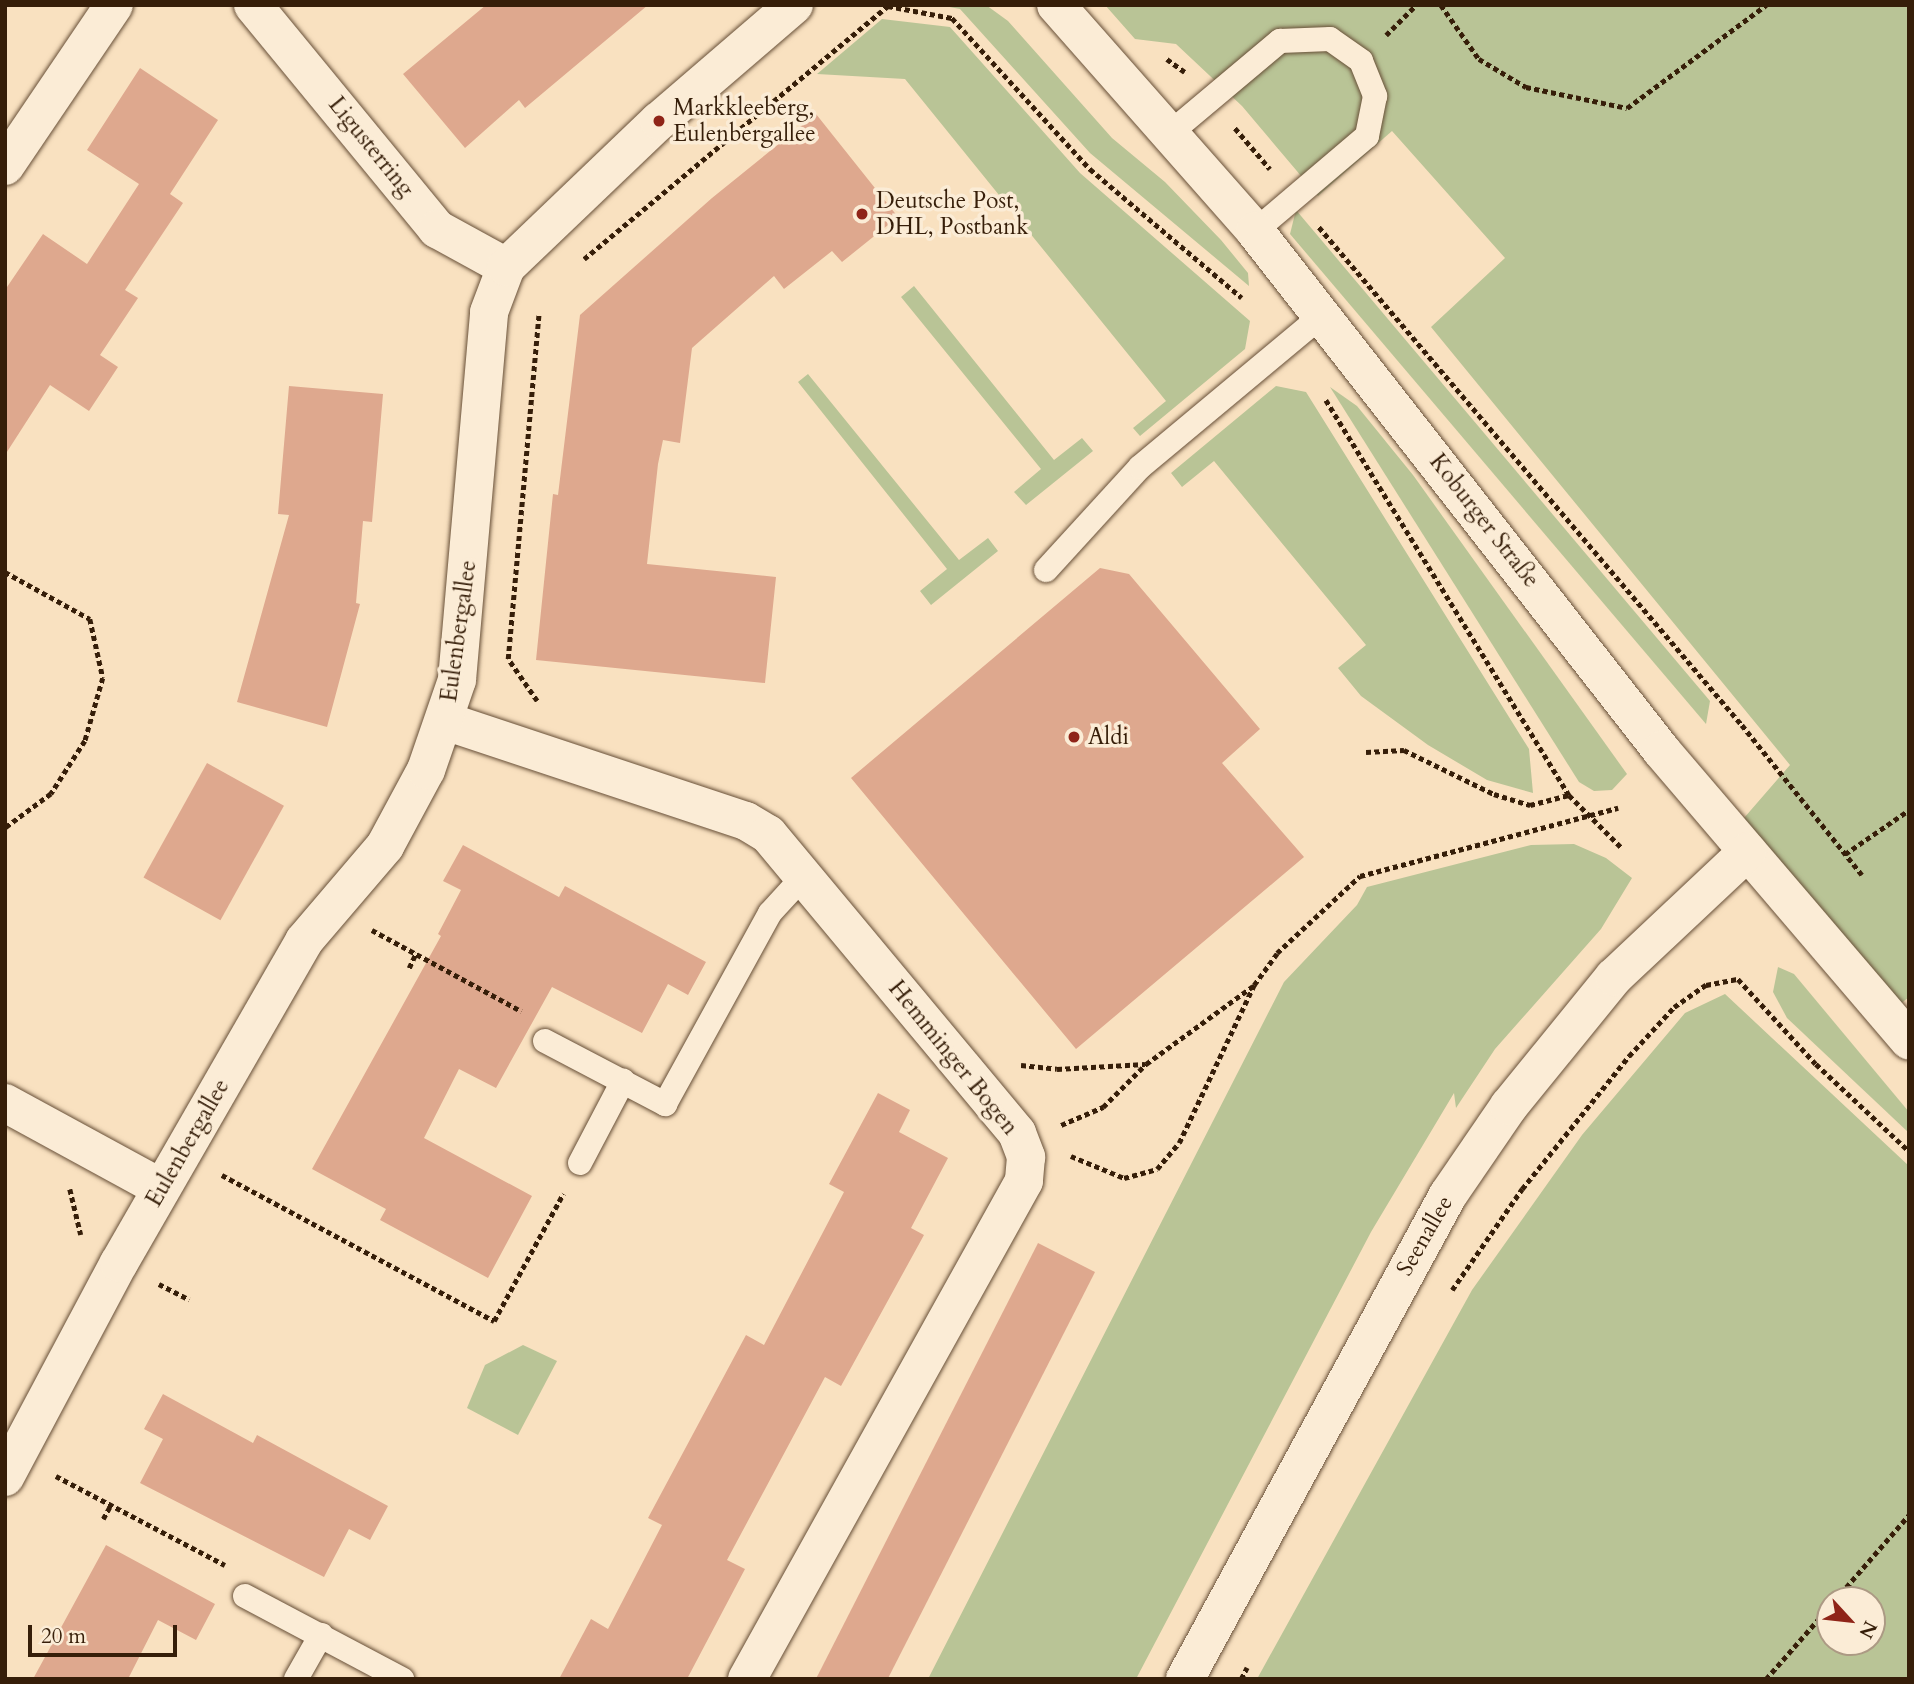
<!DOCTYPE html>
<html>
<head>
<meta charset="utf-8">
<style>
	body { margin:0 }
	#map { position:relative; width:1914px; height:1684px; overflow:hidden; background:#f9e1c0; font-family:Cardo,serif }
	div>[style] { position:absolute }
	.green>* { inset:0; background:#b9c496 }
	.building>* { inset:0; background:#dea88e; transform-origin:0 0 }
	.path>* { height:4.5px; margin-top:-2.25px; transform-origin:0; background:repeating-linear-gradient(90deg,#361e09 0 5px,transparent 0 8.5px) }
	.roads { filter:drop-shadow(0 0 2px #674f37) drop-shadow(0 0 2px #674f37) }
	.lane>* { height:24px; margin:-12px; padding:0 12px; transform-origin:12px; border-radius:12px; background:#fbecd6 }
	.street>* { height:38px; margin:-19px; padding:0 19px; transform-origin:19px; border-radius:19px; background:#fbecd6 }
	.secondary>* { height:38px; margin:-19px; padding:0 19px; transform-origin:19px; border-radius:19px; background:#fbecd6 }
	.dots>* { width:19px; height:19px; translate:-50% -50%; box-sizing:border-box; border:4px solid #fbecd6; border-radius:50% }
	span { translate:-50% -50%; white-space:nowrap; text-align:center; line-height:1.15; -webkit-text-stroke:7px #fbecd6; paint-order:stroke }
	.poi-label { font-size:23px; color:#361e09 }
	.left { translate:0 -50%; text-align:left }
	.street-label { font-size:23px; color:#361e09 }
	.frame { position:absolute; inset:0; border:7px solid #361e09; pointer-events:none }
	.north { position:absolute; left:1816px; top:1586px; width:70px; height:70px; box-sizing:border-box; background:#fbecd6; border:2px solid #ac9a84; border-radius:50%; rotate:117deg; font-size:19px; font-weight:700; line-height:28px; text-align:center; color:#361e09 }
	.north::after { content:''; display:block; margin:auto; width:24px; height:32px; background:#8f2418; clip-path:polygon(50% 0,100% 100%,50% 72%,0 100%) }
	.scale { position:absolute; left:28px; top:1625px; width:149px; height:32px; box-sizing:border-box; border:4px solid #361e09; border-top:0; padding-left:9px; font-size:21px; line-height:24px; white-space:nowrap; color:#361e09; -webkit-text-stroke:5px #fbecd6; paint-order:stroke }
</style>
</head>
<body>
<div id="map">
	<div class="green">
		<div style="clip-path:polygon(939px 5px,986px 5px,1008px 21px,1112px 138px,1165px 182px,1221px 240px,1248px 273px,1249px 286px,1090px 153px,960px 9px)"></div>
		<div style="clip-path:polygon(1105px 5px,1909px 5px,1909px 997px,1887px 1015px,1731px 833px,1790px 765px,1431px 327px,1505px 258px,1392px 131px,1318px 196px,1242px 106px,1176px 44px,1135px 39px)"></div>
		<div style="clip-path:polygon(882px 19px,950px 27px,1080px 173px,1250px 321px,1245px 349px,1140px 436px,1133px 428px,1166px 401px,905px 79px,817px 74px)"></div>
		<div style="clip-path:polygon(1296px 210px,1710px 701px,1706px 724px,1290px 234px)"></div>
		<div style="clip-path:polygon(914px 286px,1054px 460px,1082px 438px,1093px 451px,1026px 505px,1014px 492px,1041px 469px,901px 297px)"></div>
		<div style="clip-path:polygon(808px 374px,959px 560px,988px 538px,998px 551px,931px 605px,920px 591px,947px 569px,798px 382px)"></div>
		<div style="clip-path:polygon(1276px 386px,1306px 392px,1529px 749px,1533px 793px,1487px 780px,1428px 745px,1361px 696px,1338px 668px,1366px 645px,1214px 461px,1182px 487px,1171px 473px)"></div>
		<div style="clip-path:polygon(1330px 387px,1357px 406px,1413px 475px,1627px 774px,1612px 790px,1594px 791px,1579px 782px)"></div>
		<div style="clip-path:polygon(1574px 844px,1606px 858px,1632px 878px,1601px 929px,1495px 1049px,1456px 1108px,1454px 1093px,1371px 1232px,1136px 1679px,928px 1679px,1284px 982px,1357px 905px,1367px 887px,1531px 845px)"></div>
		<div style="clip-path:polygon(1778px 967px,1794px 974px,1909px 1112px,1909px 1133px,1787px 1018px,1773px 992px)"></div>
		<div style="clip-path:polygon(evenodd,1725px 994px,1909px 1166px,1909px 1679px,1257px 1679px,1472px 1290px,1582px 1135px,1685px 1013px,1725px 994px,1830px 1600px,1872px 1600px,1872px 1642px,1830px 1642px,1830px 1600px)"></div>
		<div style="clip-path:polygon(523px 1345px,557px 1361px,518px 1435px,467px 1408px,485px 1365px)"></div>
	</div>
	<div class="building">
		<div style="clip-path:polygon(486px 5px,648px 5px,525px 108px,519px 100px,465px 148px,403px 74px)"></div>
		<div style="clip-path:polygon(140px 68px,218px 120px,170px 194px,183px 203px,125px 290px,138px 298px,100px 355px,118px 367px,89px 411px,50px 385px,5px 455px,5px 290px,43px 234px,87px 264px,139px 184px,87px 150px)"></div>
		<div style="clip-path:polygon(816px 114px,898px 217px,842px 262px,832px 251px,784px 289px,774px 276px,692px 348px,680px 443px,663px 440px,658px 464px,647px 564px,776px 577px,765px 683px,536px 660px,553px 494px,558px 495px,580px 315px,712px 198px)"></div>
		<div style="clip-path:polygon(289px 386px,383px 394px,372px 522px,363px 521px,356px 603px,360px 604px,327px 727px,237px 702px,289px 515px,278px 514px)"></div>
		<div style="clip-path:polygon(1100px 568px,1129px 574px,1260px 729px,1222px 763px,1304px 857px,1076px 1049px,851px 778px)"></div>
		<div style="left:207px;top:763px;width:88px;height:131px;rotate:29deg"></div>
		<div style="clip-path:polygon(463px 845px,559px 897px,565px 886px,706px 962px,688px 995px,668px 984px,642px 1033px,552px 987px,496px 1088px,459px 1069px,424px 1138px,532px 1196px,488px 1278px,380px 1220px,386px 1209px,312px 1169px,441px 936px,438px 934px,461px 890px,443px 881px)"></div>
		<div style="clip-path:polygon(878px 1093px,910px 1110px,899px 1132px,948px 1158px,911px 1228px,924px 1235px,841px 1386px,825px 1377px,727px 1560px,745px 1569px,687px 1679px,559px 1679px,591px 1619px,608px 1629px,662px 1525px,648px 1518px,746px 1335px,764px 1345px,844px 1192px,829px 1184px)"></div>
		<div style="left:1038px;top:1243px;width:64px;height:489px;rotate:27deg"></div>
		<div style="clip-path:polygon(163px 1394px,253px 1443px,257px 1435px,388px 1506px,370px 1540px,349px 1529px,324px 1577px,140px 1483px,163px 1439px,144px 1429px)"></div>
		<div style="clip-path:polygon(106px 1545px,215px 1604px,196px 1640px,158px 1620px,128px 1679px,33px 1679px)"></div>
	</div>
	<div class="path">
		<div style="left:1441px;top:5px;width:66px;rotate:54.9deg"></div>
		<div style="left:1479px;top:59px;width:55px;rotate:30.8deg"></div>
		<div style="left:1526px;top:87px;width:103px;rotate:11.7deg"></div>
		<div style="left:1627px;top:108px;width:173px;rotate:-36.5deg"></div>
		<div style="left:1386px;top:35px;width:42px;rotate:-45deg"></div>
		<div style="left:1167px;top:59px;width:22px;rotate:36deg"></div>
		<div style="left:1235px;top:128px;width:54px;rotate:49.5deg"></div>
		<div style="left:1319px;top:227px;width:653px;rotate:49.66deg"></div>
		<div style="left:1742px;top:725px;width:192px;rotate:51.3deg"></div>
		<div style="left:584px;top:259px;width:396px;rotate:-39.8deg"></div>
		<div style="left:888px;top:6px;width:65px;rotate:10.6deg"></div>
		<div style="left:952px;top:18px;width:205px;rotate:47.6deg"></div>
		<div style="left:1090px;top:169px;width:199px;rotate:40.3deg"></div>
		<div style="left:1326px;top:400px;width:464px;rotate:58.4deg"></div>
		<div style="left:1569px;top:795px;width:75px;rotate:45deg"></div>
		<div style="left:5px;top:572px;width:97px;rotate:28.9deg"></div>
		<div style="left:90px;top:619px;width:60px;rotate:77.6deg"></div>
		<div style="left:103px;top:678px;width:66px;rotate:105.9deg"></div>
		<div style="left:85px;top:741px;width:63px;rotate:122.7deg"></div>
		<div style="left:51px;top:794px;width:57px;rotate:143.5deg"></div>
		<div style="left:537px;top:701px;width:51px;rotate:-124.6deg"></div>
		<div style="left:508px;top:659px;width:345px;rotate:-84.9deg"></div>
		<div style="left:1366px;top:752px;width:38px;rotate:-3deg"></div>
		<div style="left:1404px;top:750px;width:100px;rotate:26.1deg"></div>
		<div style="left:1494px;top:794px;width:38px;rotate:17deg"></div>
		<div style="left:1530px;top:805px;width:40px;rotate:-14.4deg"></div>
		<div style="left:1845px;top:854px;width:78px;rotate:-34.5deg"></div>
		<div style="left:372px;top:930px;width:170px;rotate:28.5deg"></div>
		<div style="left:409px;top:968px;width:17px;rotate:-65deg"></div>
		<div style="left:1021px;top:1065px;width:36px;rotate:6deg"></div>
		<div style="left:1057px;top:1069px;width:88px;rotate:-3.3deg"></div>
		<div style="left:1061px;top:1125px;width:46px;rotate:-23.2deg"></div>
		<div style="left:1103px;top:1107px;width:61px;rotate:-45deg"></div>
		<div style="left:1146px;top:1064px;width:132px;rotate:-36.1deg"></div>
		<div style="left:1071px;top:1156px;width:57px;rotate:22.5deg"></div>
		<div style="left:1124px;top:1178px;width:34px;rotate:-15deg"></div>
		<div style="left:1157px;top:1169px;width:34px;rotate:-50deg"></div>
		<div style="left:1179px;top:1143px;width:175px;rotate:-64.6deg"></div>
		<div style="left:1254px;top:985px;width:39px;rotate:-54deg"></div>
		<div style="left:1277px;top:953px;width:113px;rotate:-42.9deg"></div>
		<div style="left:1360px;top:876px;width:267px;rotate:-14.8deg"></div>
		<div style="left:222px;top:1175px;width:309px;rotate:28.2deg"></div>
		<div style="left:494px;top:1321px;width:145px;rotate:-61.5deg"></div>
		<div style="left:70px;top:1189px;width:47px;rotate:76.6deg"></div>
		<div style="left:159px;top:1284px;width:34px;rotate:27deg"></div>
		<div style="left:1452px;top:1290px;width:123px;rotate:-55.3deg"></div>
		<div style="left:1522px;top:1189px;width:171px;rotate:-51.2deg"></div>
		<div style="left:1629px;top:1056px;width:67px;rotate:-47.4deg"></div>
		<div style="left:1674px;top:1007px;width:39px;rotate:-35deg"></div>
		<div style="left:1706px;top:985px;width:33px;rotate:-11deg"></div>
		<div style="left:1738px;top:979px;width:115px;rotate:47.5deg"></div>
		<div style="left:1816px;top:1064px;width:127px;rotate:43.1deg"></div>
		<div style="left:56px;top:1476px;width:191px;rotate:27.8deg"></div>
		<div style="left:103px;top:1519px;width:18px;rotate:-61deg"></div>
		<div style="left:1835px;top:1600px;width:113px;rotate:-49deg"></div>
		<div style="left:1241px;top:1679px;width:13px;rotate:-63deg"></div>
		<div style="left:1766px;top:1679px;width:97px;rotate:-48.8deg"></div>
	</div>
	<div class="roads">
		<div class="lane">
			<div style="left:1169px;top:134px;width:145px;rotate:-40deg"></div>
			<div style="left:1280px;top:41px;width:50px;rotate:-2.3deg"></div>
			<div style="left:1330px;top:39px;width:38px;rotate:35deg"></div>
			<div style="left:1361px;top:61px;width:38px;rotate:68deg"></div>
			<div style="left:1375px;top:96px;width:41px;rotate:101.3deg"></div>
			<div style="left:1367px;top:136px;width:147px;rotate:139.7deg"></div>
			<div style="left:1046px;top:570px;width:139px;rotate:-47.6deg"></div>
			<div style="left:1140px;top:467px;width:236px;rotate:-39.8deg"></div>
			<div style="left:545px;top:1041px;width:136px;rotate:27.7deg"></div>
			<div style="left:665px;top:1104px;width:218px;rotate:-61.2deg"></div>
			<div style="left:770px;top:913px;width:49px;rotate:-47.5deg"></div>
			<div style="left:580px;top:1163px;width:93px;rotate:-62.3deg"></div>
			<div style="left:245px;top:1596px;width:178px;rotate:27.9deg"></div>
			<div style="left:296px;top:1679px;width:51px;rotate:-60.4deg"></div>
		</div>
		<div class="street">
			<div style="left:253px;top:5px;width:290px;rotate:50.6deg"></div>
			<div style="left:437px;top:229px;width:79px;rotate:28.8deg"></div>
			<div style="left:5px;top:166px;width:194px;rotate:-55.9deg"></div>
			<div style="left:445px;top:721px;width:317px;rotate:18.4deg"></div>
			<div style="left:746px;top:821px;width:26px;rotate:31deg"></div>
			<div style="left:768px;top:834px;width:389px;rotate:50.2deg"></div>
			<div style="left:1017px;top:1133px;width:26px;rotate:69deg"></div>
			<div style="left:1026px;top:1157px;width:24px;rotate:95deg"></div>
			<div style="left:1024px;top:1181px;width:570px;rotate:119.08deg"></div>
			<div style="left:5px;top:1103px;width:178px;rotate:28.6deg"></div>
			<div style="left:5px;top:1477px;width:242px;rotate:-62deg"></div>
			<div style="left:119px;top:1263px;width:371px;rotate:-60.1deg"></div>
			<div style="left:304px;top:941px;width:125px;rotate:-49.5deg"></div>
			<div style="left:385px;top:846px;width:86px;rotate:-61.7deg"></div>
			<div style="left:426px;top:770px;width:95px;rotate:-71deg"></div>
			<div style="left:457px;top:680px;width:369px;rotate:-85deg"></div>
			<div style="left:489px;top:312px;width:48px;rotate:-69.3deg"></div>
			<div style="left:506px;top:267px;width:211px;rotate:-43.7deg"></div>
			<div style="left:659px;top:121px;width:178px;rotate:-40.7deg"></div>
		</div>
		<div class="secondary">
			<div style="left:1056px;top:5px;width:301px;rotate:48.6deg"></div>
			<div style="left:1255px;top:231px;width:659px;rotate:51.96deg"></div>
			<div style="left:1661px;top:750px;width:382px;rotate:49.5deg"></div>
			<div style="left:1185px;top:1679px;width:551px;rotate:-61.48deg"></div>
			<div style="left:1448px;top:1195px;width:108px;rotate:-55.6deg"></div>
			<div style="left:1509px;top:1106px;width:166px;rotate:-50.9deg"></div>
			<div style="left:1614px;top:977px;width:183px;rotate:-43.2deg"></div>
		</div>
	</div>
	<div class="dots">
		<div style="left:659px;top:121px;background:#8f2418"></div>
		<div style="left:862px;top:214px;background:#8f2418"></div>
		<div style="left:1074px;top:737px;background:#8f2418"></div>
	</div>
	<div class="poi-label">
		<span class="left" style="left:673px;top:121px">Markkleeberg,<br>Eulenbergallee</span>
		<span class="left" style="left:876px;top:214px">Deutsche Post,<br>DHL, Postbank</span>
		<span class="left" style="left:1088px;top:737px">Aldi</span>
	</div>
	<div class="street-label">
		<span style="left:371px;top:147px;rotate:51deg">Ligusterring</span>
		<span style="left:1484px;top:521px;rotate:52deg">Koburger Straße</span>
		<span style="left:459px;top:631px;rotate:-82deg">Eulenbergallee</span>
		<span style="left:953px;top:1058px;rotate:51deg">Hemminger Bogen</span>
		<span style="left:188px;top:1143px;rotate:-60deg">Eulenbergallee</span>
		<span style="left:1425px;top:1236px;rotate:-60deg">Seenallee</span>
	</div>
	<div class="frame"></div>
	<div class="north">N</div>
	<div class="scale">20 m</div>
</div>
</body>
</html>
